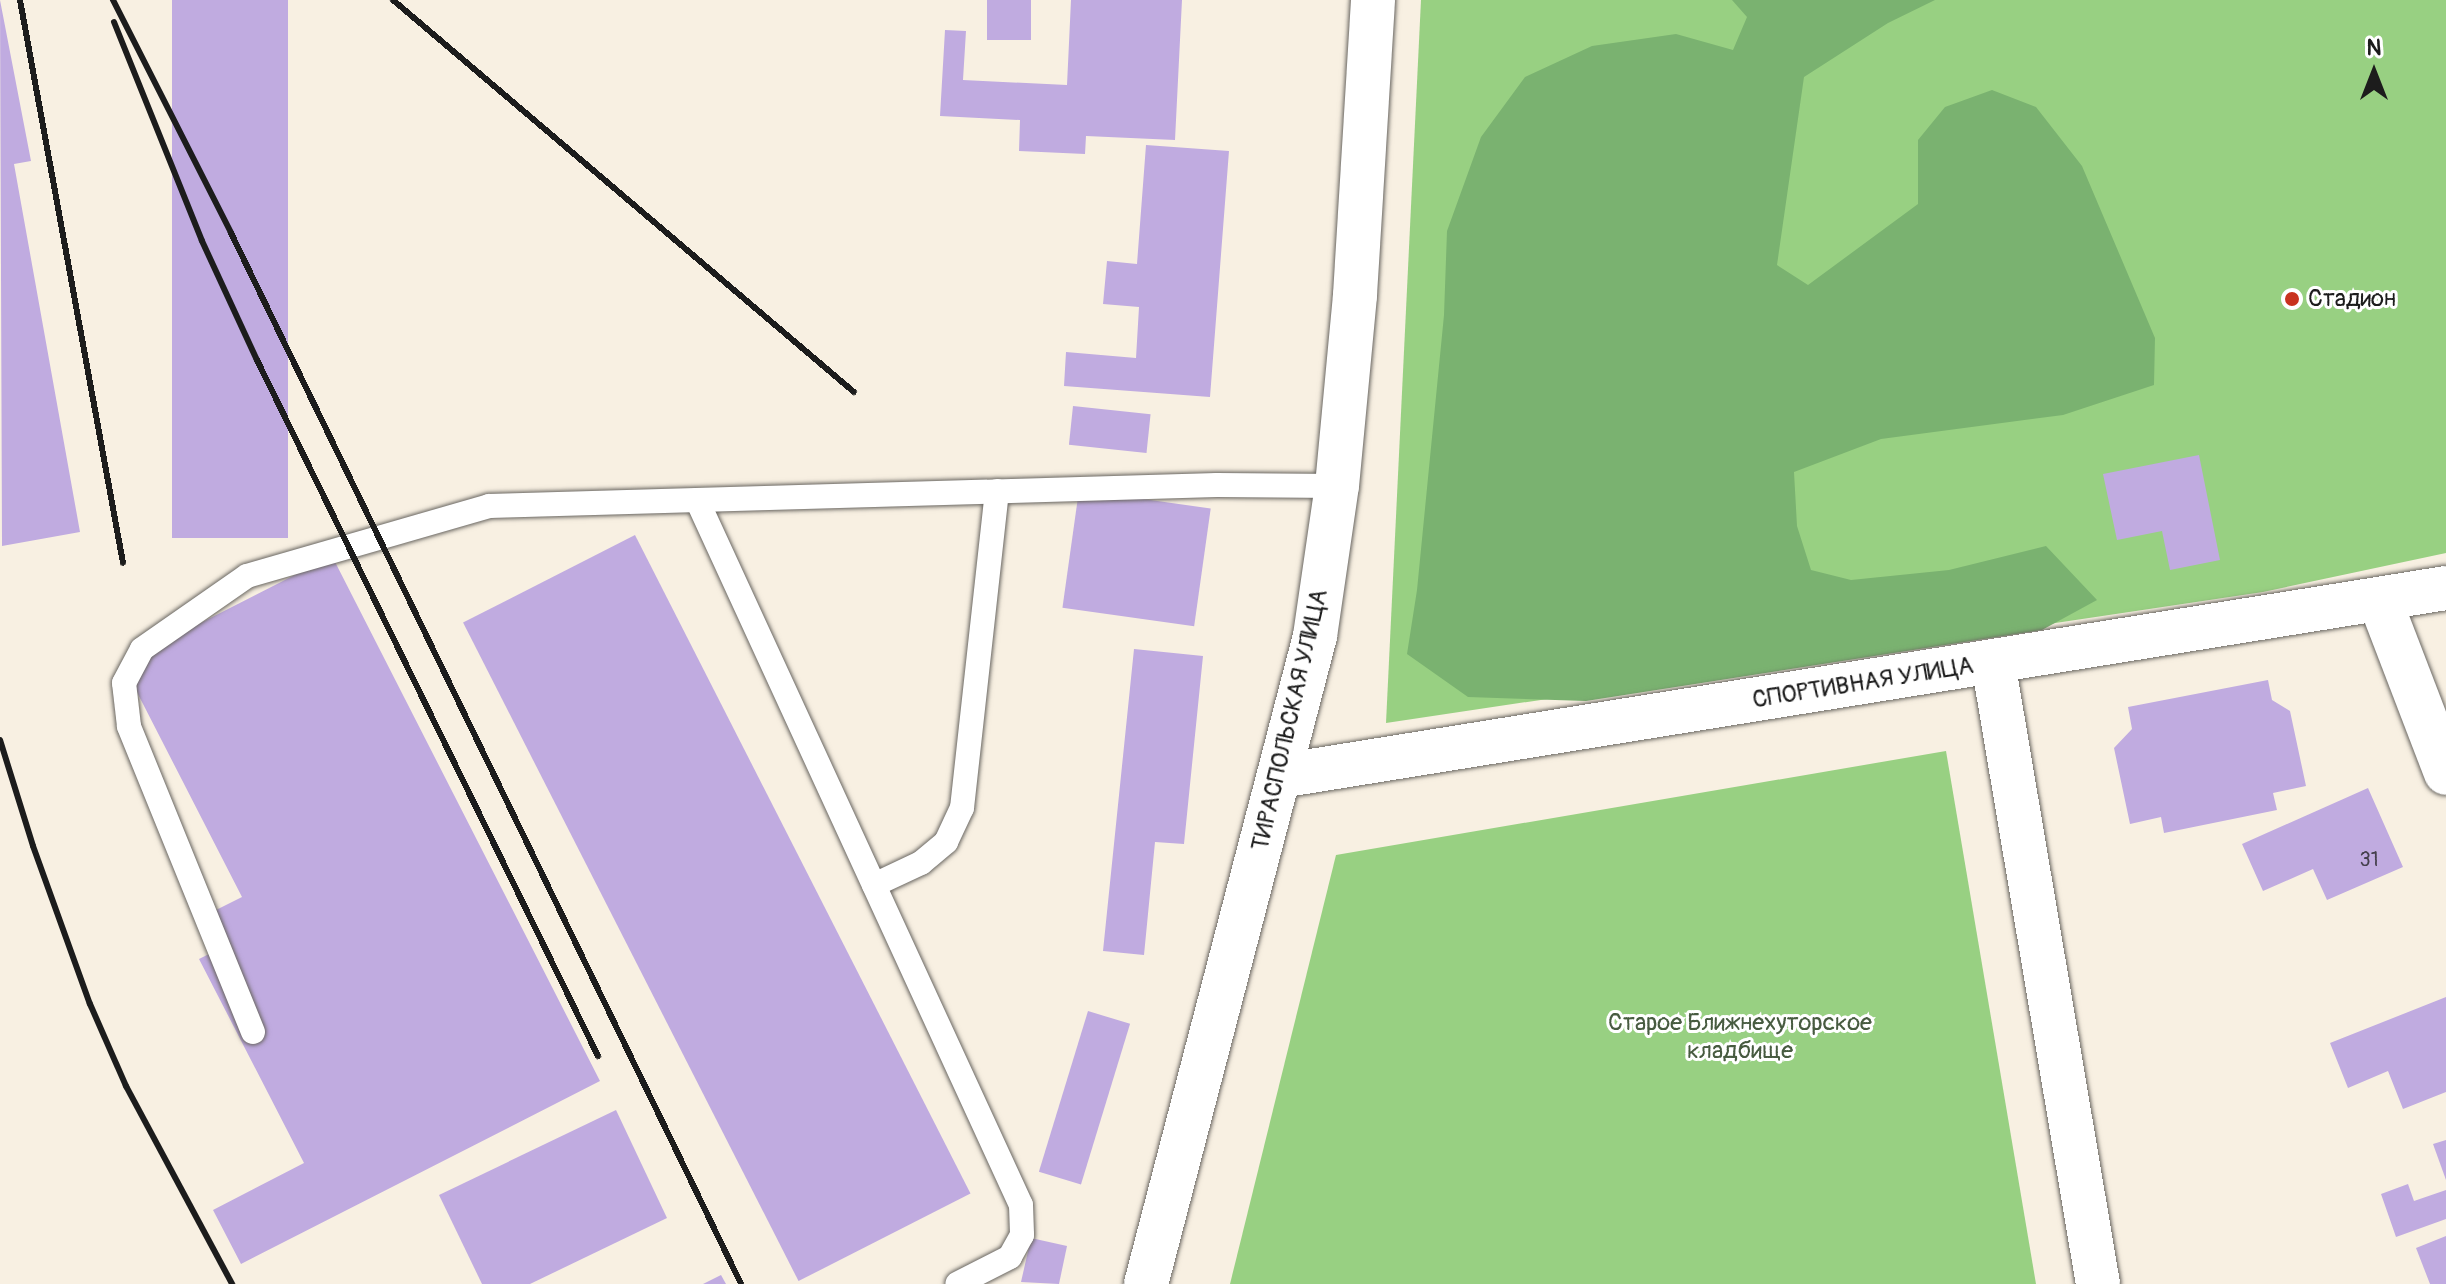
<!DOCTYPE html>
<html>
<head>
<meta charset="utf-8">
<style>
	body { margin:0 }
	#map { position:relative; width:2446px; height:1284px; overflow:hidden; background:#f8f0e2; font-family:Pangolin,sans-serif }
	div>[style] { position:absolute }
	.green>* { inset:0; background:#98d082 }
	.forest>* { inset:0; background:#7ab270 }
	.building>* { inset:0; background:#c0abe0; transform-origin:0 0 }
	.roads { filter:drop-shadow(0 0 2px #696661) drop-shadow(0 0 2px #696661) }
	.service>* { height:24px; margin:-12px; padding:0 12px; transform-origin:12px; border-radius:12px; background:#fff }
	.minor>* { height:44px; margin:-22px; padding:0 22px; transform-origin:22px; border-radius:22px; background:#fff }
	.tertiary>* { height:44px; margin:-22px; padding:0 22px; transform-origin:22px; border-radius:22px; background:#fff }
	.rail>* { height:6px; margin:-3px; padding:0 3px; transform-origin:3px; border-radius:3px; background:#1c1c1c }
	.dots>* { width:22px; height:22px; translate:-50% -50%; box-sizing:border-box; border:4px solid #fff; border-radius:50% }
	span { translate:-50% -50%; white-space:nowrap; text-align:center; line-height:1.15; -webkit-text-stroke:6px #fff; paint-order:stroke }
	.number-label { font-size:20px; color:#45404d }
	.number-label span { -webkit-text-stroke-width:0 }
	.poi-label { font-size:24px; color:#1c1c1c }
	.left { translate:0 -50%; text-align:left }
	.street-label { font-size:24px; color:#1c1c1c }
	.park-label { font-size:24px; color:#475b40 }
	.north { position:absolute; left:2334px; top:32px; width:80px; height:80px; -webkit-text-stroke:6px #fff; paint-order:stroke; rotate:0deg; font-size:22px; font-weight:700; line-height:32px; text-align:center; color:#1c1c1c }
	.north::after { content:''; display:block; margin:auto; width:28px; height:36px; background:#1c1c1c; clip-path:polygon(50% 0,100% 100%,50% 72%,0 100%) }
</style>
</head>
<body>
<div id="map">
	<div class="green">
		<div style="clip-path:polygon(1421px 0,2446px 0,2446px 553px,2263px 592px,1386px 723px)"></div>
		<div style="clip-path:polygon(1946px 751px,2036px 1284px,1230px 1284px,1336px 855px)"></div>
	</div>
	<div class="forest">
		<div style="clip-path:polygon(1732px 0,1935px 0,1888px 23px,1804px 77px,1777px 265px,1808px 285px,1918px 204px,1918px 140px,1945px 107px,1992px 90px,2036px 107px,2082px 166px,2155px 338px,2154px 385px,2063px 415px,1881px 439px,1794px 472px,1797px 526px,1811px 570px,1851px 580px,1949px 570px,2046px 546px,2097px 600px,2042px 630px,1586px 701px,1468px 697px,1407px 654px,1417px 590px,1444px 315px,1447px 231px,1481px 137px,1525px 77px,1592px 46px,1676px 34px,1733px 50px,1747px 17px)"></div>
	</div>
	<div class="building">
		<div style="clip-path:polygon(0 0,31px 161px,14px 164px,80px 532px,2px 546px)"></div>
		<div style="left:172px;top:0;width:116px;height:538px"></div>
		<div style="left:987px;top:0;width:44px;height:40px"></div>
		<div style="clip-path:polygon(1071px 0,1182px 0,1175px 140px,1086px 136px,1085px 154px,1019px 151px,1020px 120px,940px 116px,945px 30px,966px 31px,963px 80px,1067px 85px)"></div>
		<div style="clip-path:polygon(1146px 145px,1229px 151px,1210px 397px,1064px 386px,1066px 352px,1136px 358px,1139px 307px,1103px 304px,1107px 261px,1137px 264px)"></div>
		<div style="left:1073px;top:406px;width:78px;height:39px;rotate:6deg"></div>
		<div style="clip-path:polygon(2199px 455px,2220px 560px,2170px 570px,2162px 531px,2117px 540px,2103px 474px)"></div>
		<div style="left:1079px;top:490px;width:133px;height:119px;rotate:8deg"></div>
		<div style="left:635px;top:535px;width:739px;height:193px;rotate:63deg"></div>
		<div style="clip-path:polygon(332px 556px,600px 1081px,241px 1264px,213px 1210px,304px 1163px,199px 959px,223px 947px,206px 915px,242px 897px,122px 663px)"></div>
		<div style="clip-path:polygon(1134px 649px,1203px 656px,1184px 844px,1155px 842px,1144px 955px,1103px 951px)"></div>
		<div style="clip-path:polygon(2268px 680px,2272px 700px,2290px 711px,2306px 786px,2273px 793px,2277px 810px,2164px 833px,2161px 817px,2130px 824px,2114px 748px,2132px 729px,2128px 707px)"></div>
		<div style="clip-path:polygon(2368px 788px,2403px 867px,2327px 900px,2313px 869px,2263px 891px,2242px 844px)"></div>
		<div style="clip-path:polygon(2446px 997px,2446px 1092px,2403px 1109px,2388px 1071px,2348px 1088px,2330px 1043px)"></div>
		<div style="left:1088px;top:1011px;width:44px;height:168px;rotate:17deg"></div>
		<div style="clip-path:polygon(616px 1110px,667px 1218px,530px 1284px,482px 1284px,439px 1195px)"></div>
		<div style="clip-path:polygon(2446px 1140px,2446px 1180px,2433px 1144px)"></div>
		<div style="clip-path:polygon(2408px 1184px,2414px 1201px,2446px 1190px,2446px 1219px,2396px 1237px,2381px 1194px)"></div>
		<div style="clip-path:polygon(2446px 1236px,2446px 1284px,2430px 1284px,2416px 1248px)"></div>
		<div style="clip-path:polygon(1031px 1238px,1067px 1246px,1059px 1284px,1021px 1282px)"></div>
		<div style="clip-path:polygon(721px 1275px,726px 1284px,703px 1284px)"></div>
	</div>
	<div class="roads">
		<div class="service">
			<div style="left:697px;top:500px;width:776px;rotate:65.32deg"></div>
			<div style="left:1021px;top:1205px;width:30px;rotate:88deg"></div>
			<div style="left:1022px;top:1235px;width:25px;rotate:119deg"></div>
			<div style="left:1010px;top:1257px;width:59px;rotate:153deg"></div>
			<div style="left:874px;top:885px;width:52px;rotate:-25.1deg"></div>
			<div style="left:921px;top:863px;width:33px;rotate:-40deg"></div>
			<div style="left:946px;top:842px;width:38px;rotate:-65deg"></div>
			<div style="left:962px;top:808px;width:319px;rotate:-83.7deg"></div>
			<div style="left:253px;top:1032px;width:330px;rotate:-112.1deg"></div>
			<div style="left:129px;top:726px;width:43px;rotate:-96.6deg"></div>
			<div style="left:124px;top:683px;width:38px;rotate:-62deg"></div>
			<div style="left:142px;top:649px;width:128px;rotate:-34.8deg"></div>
			<div style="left:247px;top:576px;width:252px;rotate:-16.1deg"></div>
			<div style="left:489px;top:506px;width:728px;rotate:-1.65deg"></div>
			<div style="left:1217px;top:485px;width:120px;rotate:0.5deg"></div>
		</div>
		<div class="minor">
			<div style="left:2380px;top:601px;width:184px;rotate:69deg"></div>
			<div style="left:1993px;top:662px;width:631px;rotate:80.42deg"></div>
			<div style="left:1280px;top:776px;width:1181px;rotate:-9.16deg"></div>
		</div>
		<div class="tertiary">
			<div style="left:1146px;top:1284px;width:670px;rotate:-75.38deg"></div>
			<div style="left:1315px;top:636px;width:152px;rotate:-81.7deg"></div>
			<div style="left:1337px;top:486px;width:192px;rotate:-84.6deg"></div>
			<div style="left:1355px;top:295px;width:296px;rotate:-86.5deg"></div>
		</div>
	</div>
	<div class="rail">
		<div style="left:20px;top:0;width:572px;rotate:79.63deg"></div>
		<div style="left:113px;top:0;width:261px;rotate:63.1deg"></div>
		<div style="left:231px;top:233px;width:1168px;rotate:64.11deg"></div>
		<div style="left:393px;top:0;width:605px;rotate:40.38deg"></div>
		<div style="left:114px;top:22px;width:236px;rotate:68.1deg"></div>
		<div style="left:202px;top:241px;width:131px;rotate:65.2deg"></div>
		<div style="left:257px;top:360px;width:775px;rotate:63.9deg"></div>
		<div style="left:0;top:740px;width:111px;rotate:72.7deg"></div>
		<div style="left:33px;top:846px;width:168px;rotate:70.2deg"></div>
		<div style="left:90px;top:1004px;width:90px;rotate:66.3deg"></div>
		<div style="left:126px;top:1086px;width:225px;rotate:61.8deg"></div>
	</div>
	<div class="dots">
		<div style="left:2292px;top:299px;background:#c8321e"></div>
	</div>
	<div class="number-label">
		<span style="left:2369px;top:859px">31</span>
	</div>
	<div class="poi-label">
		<span class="left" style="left:2308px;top:299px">Стадион</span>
	</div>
	<div class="street-label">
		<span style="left:1863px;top:683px;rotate:-9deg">СПОРТИВНАЯ УЛИЦА</span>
		<span style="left:1290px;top:720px;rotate:-77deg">ТИРАСПОЛЬСКАЯ УЛИЦА</span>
	</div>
	<div class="park-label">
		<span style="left:1740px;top:1037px">Старое Ближнехуторское<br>кладбище</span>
	</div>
	<div class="north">N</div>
</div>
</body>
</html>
